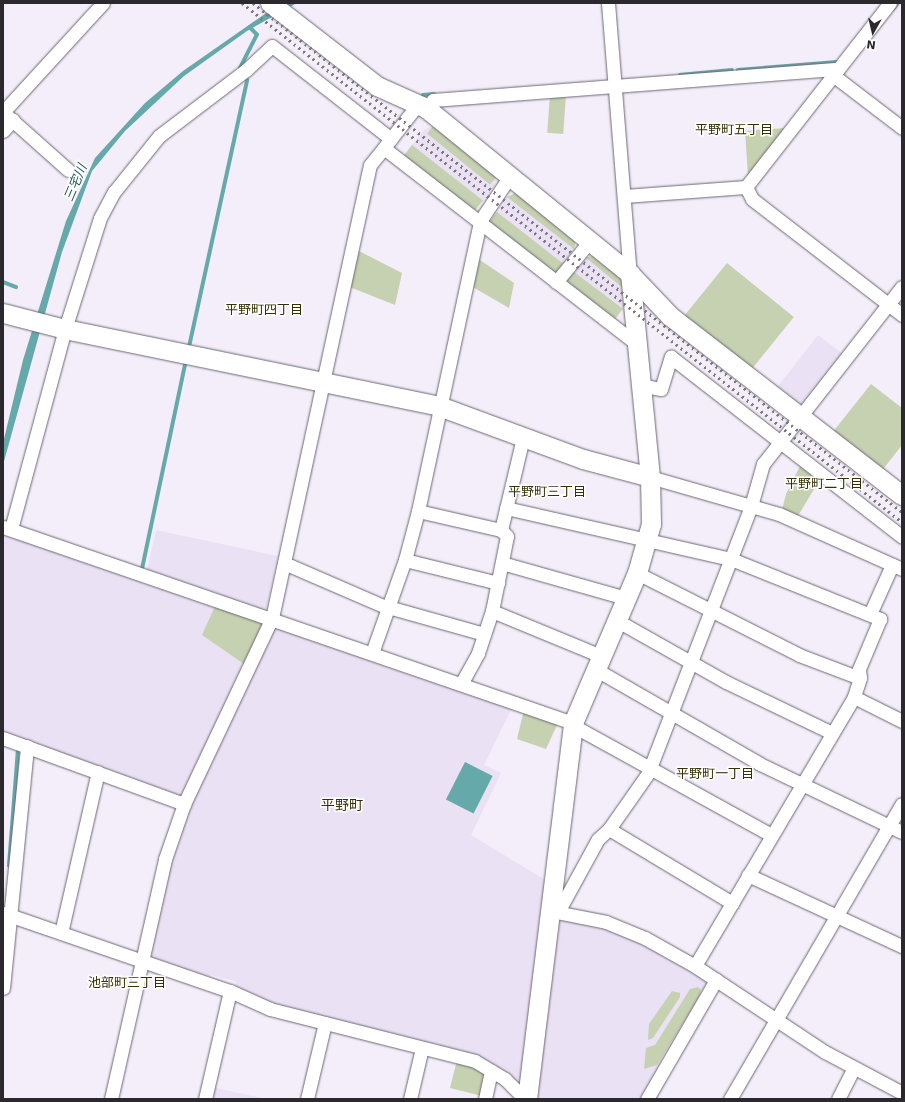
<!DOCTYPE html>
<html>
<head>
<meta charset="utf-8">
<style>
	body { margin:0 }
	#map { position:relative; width:905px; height:1102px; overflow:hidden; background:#f4eefa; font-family:"DejaVu Sans","Noto Sans JP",sans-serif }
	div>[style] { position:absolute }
	.built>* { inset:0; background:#ebe1f4 }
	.green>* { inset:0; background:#c5d1b0; transform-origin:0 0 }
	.water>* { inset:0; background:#65a9aa; transform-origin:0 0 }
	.stream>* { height:3.5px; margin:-1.75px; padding:0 1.75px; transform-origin:1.75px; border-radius:1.75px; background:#65a9aa }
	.roads { filter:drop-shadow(0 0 1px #6c6771) drop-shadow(0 0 1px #6c6771) }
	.street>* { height:13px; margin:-6.5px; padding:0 6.5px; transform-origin:6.5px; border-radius:6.5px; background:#fff }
	.secondary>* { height:19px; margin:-9.5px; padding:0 9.5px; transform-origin:9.5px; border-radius:9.5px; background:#fff }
	.rail>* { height:3px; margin-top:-1.5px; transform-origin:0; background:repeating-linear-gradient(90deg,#7d7880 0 2px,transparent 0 6px) }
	span { translate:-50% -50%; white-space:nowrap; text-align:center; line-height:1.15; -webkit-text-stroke:3px #fff; paint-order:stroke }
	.neighbourhood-label { font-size:13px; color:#363004 }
	.water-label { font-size:13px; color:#235d5e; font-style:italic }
	.quarter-label { font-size:14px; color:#363004 }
	.frame { position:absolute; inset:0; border:4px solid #2c292e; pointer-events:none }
	.north { position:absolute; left:853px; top:12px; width:40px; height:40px; -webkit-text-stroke:3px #fff; paint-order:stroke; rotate:188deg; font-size:11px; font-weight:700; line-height:16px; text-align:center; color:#2c292e }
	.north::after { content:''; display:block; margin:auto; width:14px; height:18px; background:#2c292e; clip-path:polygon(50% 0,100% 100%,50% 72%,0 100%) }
</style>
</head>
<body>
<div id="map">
	<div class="built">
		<div style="clip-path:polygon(434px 125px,497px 176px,494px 186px,483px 201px,471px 207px,409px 158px,412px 145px,424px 130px)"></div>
		<div style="clip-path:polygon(518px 192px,576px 238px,574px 249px,563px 264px,552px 271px,493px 224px,507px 197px)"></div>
		<div style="clip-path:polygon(597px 254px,623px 274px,623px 309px,614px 320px,570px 286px,574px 272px,586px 258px)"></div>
		<div style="clip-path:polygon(818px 335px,843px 354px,803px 405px,796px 406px,775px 390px)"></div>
		<div style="clip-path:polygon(156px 530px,278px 556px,267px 607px,262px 611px,272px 626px,513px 706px,484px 765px,501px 773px,471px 835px,547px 881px,543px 912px,624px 931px,708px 980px,710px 984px,642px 1099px,534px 1099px,508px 1076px,273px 1006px,238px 990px,235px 981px,211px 975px,207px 979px,151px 959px,169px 862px,189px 802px,3px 736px,3px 532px,145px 580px)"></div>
		<div style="clip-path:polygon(212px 1087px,266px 1099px,209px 1099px)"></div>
	</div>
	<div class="green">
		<div style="left:566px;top:94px;width:40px;height:16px;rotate:94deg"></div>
		<div style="left:434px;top:125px;width:81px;height:11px;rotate:39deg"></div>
		<div style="clip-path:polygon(785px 128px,748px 176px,745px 131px)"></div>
		<div style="left:412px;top:145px;width:90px;height:13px;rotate:38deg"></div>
		<div style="clip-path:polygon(518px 192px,576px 238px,574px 249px,507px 197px)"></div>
		<div style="left:497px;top:212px;width:84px;height:13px;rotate:38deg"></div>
		<div style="clip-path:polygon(355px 249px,402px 273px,395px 305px,347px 286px)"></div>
		<div style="clip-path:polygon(597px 254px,623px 274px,623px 288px,586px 258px)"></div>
		<div style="clip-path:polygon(477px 258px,514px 283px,509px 308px,471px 286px)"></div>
		<div style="left:727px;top:263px;width:86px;height:71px;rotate:39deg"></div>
		<div style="left:574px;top:272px;width:61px;height:15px;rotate:37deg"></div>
		<div style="clip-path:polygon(871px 384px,902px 408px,902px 445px,881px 472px,832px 433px)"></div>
		<div style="clip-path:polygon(801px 464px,820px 479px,798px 516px,782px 510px,786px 494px)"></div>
		<div style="clip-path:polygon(216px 604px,263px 619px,264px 626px,244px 664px,202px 635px)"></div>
		<div style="clip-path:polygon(528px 712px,558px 723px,546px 749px,517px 739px,523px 714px)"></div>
		<div style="clip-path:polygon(698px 987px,701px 990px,699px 997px,657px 1065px,644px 1069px,646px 1048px,655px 1045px,690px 989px)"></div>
		<div style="clip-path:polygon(672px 991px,680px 993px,680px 997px,653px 1038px,648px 1040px,649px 1024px)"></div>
		<div style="clip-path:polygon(457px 1060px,484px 1070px,482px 1096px,450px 1088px)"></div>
	</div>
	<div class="water">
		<div style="clip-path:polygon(297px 3px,247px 31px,184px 76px,125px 131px,92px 171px,62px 252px,3px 465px,3px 443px,23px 360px,66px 221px,95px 158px,145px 103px,183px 71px,279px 4px)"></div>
		<div style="left:465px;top:762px;width:31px;height:42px;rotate:27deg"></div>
	</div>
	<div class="stream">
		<div style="left:893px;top:9px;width:8px;rotate:-50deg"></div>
		<div style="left:240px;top:68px;width:37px;rotate:-63deg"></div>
		<div style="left:257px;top:35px;width:10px;rotate:-135deg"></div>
		<div style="left:738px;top:70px;width:99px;rotate:-4.6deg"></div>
		<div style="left:680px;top:75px;width:52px;rotate:-5.5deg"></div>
		<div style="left:423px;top:95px;width:11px;rotate:-5deg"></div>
		<div style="left:3px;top:282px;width:14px;rotate:21deg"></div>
		<div style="left:189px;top:347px;width:273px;rotate:-77.7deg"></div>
		<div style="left:142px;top:569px;width:214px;rotate:-78.1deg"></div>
		<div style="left:9px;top:866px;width:118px;rotate:-85.6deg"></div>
	</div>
	<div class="roads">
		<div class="street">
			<div style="left:608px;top:3px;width:272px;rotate:85.4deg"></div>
			<div style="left:833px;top:75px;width:87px;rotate:37.5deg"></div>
			<div style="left:426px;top:108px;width:11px;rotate:-49deg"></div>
			<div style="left:433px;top:100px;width:406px;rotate:-4.4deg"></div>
			<div style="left:3px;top:112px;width:148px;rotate:-47.5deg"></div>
			<div style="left:3px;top:112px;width:87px;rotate:41.7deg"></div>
			<div style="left:3px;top:131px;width:15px;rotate:-48deg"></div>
			<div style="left:386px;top:145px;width:52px;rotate:-52deg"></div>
			<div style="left:746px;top:187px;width:13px;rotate:63deg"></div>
			<div style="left:752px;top:199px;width:190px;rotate:37.7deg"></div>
			<div style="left:624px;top:196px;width:122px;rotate:-4.2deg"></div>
			<div style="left:746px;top:187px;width:234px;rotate:-52deg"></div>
			<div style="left:556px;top:282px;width:53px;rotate:-50.3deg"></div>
			<div style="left:640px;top:385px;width:21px;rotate:11deg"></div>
			<div style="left:661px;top:389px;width:34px;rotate:-73deg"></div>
			<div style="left:671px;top:357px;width:293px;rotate:37.9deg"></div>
			<div style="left:650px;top:477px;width:134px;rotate:16deg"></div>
			<div style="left:779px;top:514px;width:135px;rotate:24.1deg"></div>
			<div style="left:506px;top:508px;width:231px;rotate:12.8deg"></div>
			<div style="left:731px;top:559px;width:161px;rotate:21.9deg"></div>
			<div style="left:880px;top:619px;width:54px;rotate:112.8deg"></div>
			<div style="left:859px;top:669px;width:9px;rotate:84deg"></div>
			<div style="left:860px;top:678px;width:20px;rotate:108deg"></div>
			<div style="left:854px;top:697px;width:312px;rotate:120.6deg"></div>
			<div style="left:418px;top:511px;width:85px;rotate:12.9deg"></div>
			<div style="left:501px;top:530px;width:95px;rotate:-76.6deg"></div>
			<div style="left:3px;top:527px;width:603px;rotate:18.98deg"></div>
			<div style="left:11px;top:529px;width:207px;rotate:-74.9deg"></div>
			<div style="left:65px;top:329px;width:116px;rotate:-72.5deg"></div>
			<div style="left:100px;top:218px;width:30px;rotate:-62deg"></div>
			<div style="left:114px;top:192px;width:72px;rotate:-51.2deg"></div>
			<div style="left:159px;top:136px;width:109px;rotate:-37.2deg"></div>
			<div style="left:246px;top:70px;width:35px;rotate:-43deg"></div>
			<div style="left:272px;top:46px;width:151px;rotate:38deg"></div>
			<div style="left:405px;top:560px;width:96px;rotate:13.9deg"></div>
			<div style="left:284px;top:563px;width:113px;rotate:23.4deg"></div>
			<div style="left:502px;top:563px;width:129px;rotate:15.8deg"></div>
			<div style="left:637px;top:573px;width:182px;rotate:26.8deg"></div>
			<div style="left:799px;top:655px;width:65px;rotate:20.7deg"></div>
			<div style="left:388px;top:607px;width:100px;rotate:15.7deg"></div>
			<div style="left:492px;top:611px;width:118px;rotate:22.4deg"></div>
			<div style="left:870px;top:614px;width:54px;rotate:-65.8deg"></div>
			<div style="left:616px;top:620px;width:126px;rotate:29.4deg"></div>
			<div style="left:726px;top:682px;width:118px;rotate:25.7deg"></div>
			<div style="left:372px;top:653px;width:99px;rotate:-70.5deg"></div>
			<div style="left:405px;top:560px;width:51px;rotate:-75.1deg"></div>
			<div style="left:418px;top:511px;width:297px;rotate:-77.9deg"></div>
			<div style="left:480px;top:221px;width:54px;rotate:-56.3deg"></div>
			<div style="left:595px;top:669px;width:190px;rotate:29.9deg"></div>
			<div style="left:760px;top:764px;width:157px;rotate:25.6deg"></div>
			<div style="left:461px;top:684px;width:35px;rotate:-61deg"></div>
			<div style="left:478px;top:653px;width:44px;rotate:-71.6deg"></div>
			<div style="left:492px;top:611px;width:76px;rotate:-78.7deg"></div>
			<div style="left:507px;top:536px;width:8px;rotate:-135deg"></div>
			<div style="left:854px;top:697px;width:54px;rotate:26.6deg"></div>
			<div style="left:572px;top:725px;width:227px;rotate:28.9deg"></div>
			<div style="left:3px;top:738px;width:193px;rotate:20deg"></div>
			<div style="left:650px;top:768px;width:281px;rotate:-68.9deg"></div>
			<div style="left:751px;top:506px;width:44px;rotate:-74.1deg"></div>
			<div style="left:763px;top:464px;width:225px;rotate:-51.9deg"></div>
			<div style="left:609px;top:829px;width:144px;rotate:31deg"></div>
			<div style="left:748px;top:875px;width:170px;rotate:24.8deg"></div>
			<div style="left:551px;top:911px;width:56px;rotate:11.3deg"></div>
			<div style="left:606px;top:922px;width:42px;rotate:22.3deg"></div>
			<div style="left:645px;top:938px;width:57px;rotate:29.2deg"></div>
			<div style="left:695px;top:966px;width:156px;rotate:33.5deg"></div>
			<div style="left:825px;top:1052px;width:87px;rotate:28deg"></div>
			<div style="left:558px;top:912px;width:83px;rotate:-61.3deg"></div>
			<div style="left:598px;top:839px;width:15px;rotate:-42deg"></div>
			<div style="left:609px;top:829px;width:73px;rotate:-55deg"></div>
			<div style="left:3px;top:913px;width:240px;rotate:19deg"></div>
			<div style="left:230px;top:991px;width:44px;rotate:24.2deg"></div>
			<div style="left:270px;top:1009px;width:211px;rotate:14.2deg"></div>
			<div style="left:475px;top:1061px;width:35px;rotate:31deg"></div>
			<div style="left:505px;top:1079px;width:28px;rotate:45deg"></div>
			<div style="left:61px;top:933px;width:165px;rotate:-77.1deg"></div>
			<div style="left:3px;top:988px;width:243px;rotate:-84.3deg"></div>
			<div style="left:111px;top:1099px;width:246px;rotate:-77.3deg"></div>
			<div style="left:165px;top:859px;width:58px;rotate:-70.9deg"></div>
			<div style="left:184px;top:804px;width:206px;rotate:-64.7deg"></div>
			<div style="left:272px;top:618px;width:463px;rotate:-77.8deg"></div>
			<div style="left:370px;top:165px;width:22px;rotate:-51deg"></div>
			<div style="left:384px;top:148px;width:321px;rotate:37.8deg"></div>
			<div style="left:205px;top:1099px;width:111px;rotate:-77deg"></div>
			<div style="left:307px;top:1099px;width:78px;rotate:-76.7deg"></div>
			<div style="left:410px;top:1099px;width:52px;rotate:-76.8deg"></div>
			<div style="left:485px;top:1099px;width:29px;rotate:-78deg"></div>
			<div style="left:647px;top:1099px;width:138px;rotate:-59.9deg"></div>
			<div style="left:730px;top:1099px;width:341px;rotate:-59.8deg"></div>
			<div style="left:838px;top:1099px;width:35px;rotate:-63deg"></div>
		</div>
		<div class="secondary">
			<div style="left:270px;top:3px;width:135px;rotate:37.8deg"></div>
			<div style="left:377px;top:86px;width:54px;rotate:24.2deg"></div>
			<div style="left:426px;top:108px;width:263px;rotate:39.1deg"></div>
			<div style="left:630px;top:274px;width:58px;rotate:46.4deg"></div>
			<div style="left:670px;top:316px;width:293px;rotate:37.7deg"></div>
			<div style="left:3px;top:313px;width:64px;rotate:14.5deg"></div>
			<div style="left:65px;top:329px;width:382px;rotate:11.6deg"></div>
			<div style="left:439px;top:406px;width:153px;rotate:20.2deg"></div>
			<div style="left:583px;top:459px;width:69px;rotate:15deg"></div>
			<div style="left:527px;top:1099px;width:379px;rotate:-83deg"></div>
			<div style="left:573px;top:723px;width:163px;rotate:-66.9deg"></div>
			<div style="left:637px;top:573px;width:51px;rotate:-74.1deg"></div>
			<div style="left:651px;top:524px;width:47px;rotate:-91.2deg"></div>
			<div style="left:650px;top:477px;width:204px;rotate:-95.6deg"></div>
		</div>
	</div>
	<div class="rail">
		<div style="left:242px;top:3px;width:840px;rotate:38.18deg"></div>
		<div style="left:253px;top:3px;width:825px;rotate:38.11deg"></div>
	</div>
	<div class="neighbourhood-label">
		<span style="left:734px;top:130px">平野町五丁目</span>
		<span style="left:264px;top:310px">平野町四丁目</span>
		<span style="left:824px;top:484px">平野町二丁目</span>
		<span style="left:547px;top:492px">平野町三丁目</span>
		<span style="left:715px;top:774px">平野町一丁目</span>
		<span style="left:127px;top:983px">池部町三丁目</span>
	</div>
	<div class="water-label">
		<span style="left:76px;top:183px;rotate:-67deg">三宅川</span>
	</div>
	<div class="quarter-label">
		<span style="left:342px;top:805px">平野町</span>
	</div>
	<div class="frame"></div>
	<div class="north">N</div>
</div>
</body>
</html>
